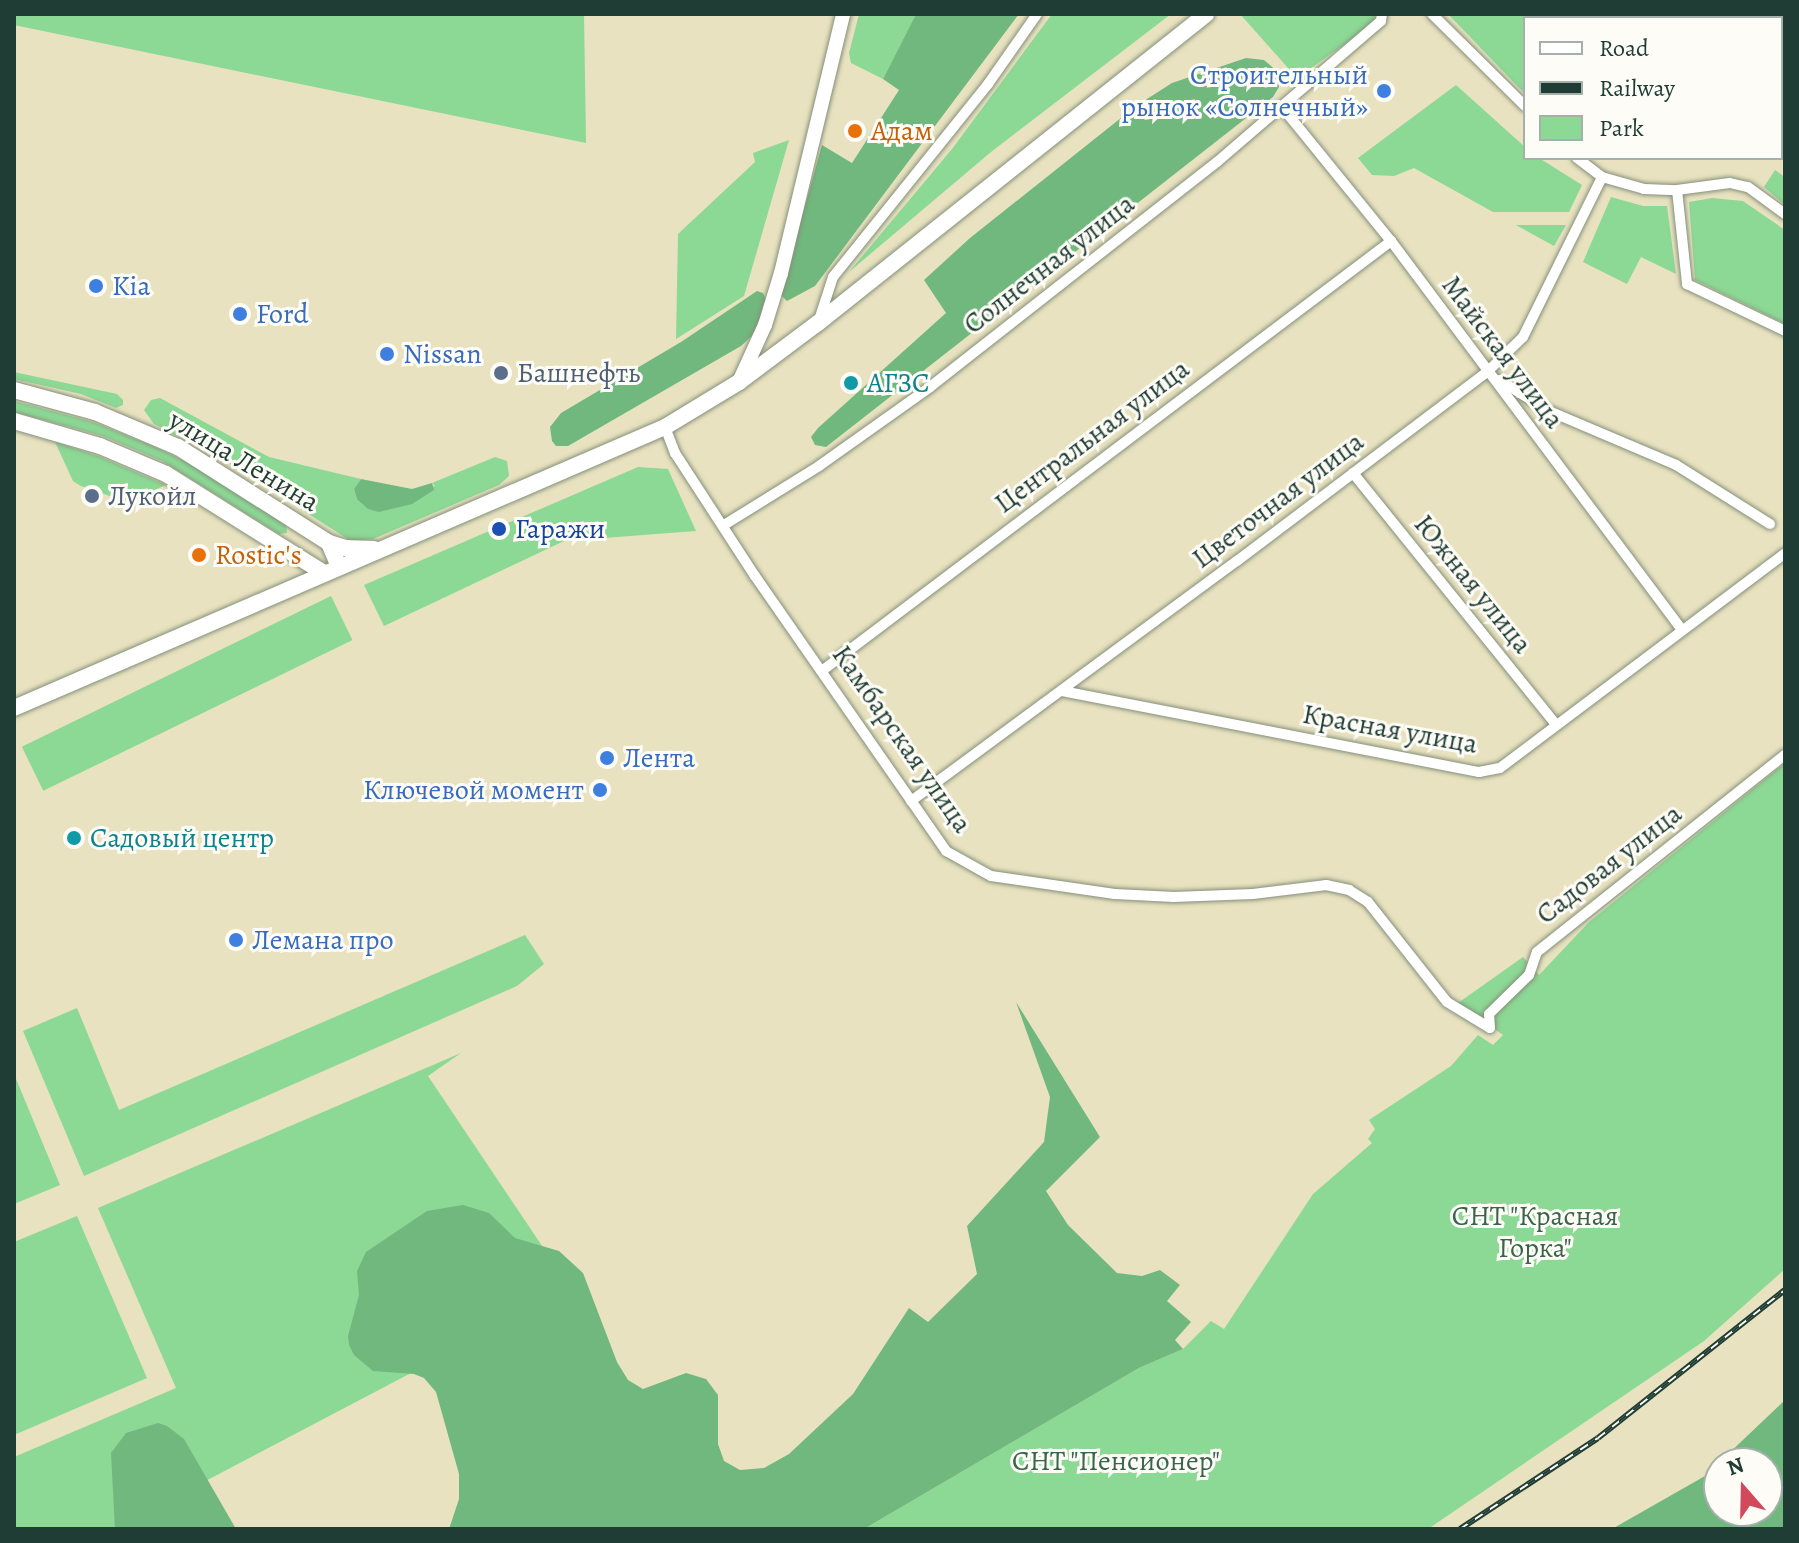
<!DOCTYPE html>
<html>
<head>
<meta charset="utf-8">
<style>
	body { margin:0 }
	#map { position:relative; width:1799px; height:1543px; overflow:hidden; background:#e8e2c0; font-family:Alegreya,serif }
	div>[style] { position:absolute }
	.green>* { inset:0; background:#8cd895; transform-origin:0 0 }
	.forest>* { inset:0; background:#71b87e }
	.roads { filter:drop-shadow(0 0 2px #84907a) drop-shadow(0 0 2px #84907a) }
	.street>* { height:10px; margin:-5px; padding:0 5px; transform-origin:5px; border-radius:5px; background:#fff }
	.secondary>* { height:14px; margin:-7px; padding:0 7px; transform-origin:7px; border-radius:7px; background:#fff }
	.primary>* { height:16px; margin:-8px; padding:0 8px; transform-origin:8px; border-radius:8px; background:#fff }
	.rail>* { height:6px; margin-top:-3px; transform-origin:0; background:repeating-linear-gradient(90deg,#fdfcf7 0 9px,#1f3d34 0 18px); box-sizing:border-box; border-block:2px solid #1f3d34 }
	.dots>* { width:22px; height:22px; translate:-50% -50%; box-sizing:border-box; border:4px solid #fdfcf7; border-radius:50% }
	span { translate:-50% -50%; white-space:nowrap; text-align:center; line-height:1.15; -webkit-text-stroke:6px #fdfcf7; paint-order:stroke }
	.shop-label { font-size:28px; color:#366cbe }
	.right { translate:-100% -50%; text-align:right }
	.left { translate:0 -50%; text-align:left }
	.food-label { font-size:28px; color:#c56008 }
	.street-label { font-size:28px; color:#1f3d34 }
	.service-label { font-size:28px; color:#4e5e75 }
	.culture-label { font-size:28px; color:#0d838f }
	.transit-label { font-size:28px; color:#164399 }
	.park-label { font-size:28px; color:#3a644c }
	.frame { position:absolute; inset:0; border:16px solid #1f3d34; pointer-events:none }
	.legend { position:absolute; left:1523px; top:16px; width:260px; height:144px; box-sizing:border-box; background:#fdfcf7; border:2px solid #a4b0a9; margin:0; padding:10px 14px; list-style:none; font-size:24px; color:#1f3d34 }
	.legend li { display:flex; align-items:center; gap:16px; height:40px }
	.legend b { width:40px; border:2px solid #a4b0a9 }
	.north { position:absolute; left:1703px; top:1447px; width:80px; height:80px; box-sizing:border-box; background:#fdfcf7; border:2px solid #a4b0a9; border-radius:50%; rotate:340deg; font-size:22px; font-weight:700; line-height:32px; text-align:center; color:#1f3d34 }
	.north::after { content:''; display:block; margin:auto; width:28px; height:36px; background:#d1495b; clip-path:polygon(50% 0,100% 100%,50% 72%,0 100%) }
</style>
</head>
<body>
<div id="map">
	<div class="green">
		<div style="clip-path:polygon(14px 14px,584px 14px,586px 143px,14px 25px)"></div>
		<div style="clip-path:polygon(859px 14px,916px 14px,883px 79px,851px 63px,849px 53px)"></div>
		<div style="clip-path:polygon(1052px 14px,1171px 14px,991px 152px,849px 272px,952px 149px)"></div>
		<div style="clip-path:polygon(1240px 14px,1375px 14px,1373px 24px,1297px 78px)"></div>
		<div style="clip-path:polygon(1448px 14px,1560px 14px,1561px 18px,1525px 18px,1525px 94px)"></div>
		<div style="clip-path:polygon(1456px 85px,1525px 147px,1525px 158px,1539px 158px,1582px 185px,1569px 212px,1493px 212px,1414px 168px,1394px 176px,1372px 175px,1358px 158px)"></div>
		<div style="clip-path:polygon(789px 140px,744px 296px,676px 339px,678px 234px,755px 162px,753px 153px)"></div>
		<div style="clip-path:polygon(1775px 170px,1785px 177px,1785px 205px,1764px 187px)"></div>
		<div style="clip-path:polygon(1611px 197px,1643px 206px,1667px 206px,1676px 274px,1641px 257px,1627px 284px,1583px 262px)"></div>
		<div style="clip-path:polygon(1712px 198px,1743px 201px,1785px 230px,1785px 324px,1695px 280px,1689px 202px)"></div>
		<div style="clip-path:polygon(1516px 225px,1566px 225px,1554px 246px)"></div>
		<div style="clip-path:polygon(14px 372px,117px 394px,123px 400px,123px 405px,116px 408px,81px 394px,14px 379px)"></div>
		<div style="clip-path:polygon(160px 398px,269px 457px,361px 479px,354px 489px,357px 499px,435px 486px,432px 483px,495px 457px,507px 461px,509px 476px,499px 485px,373px 539px,351px 541px,216px 455px,154px 424px,144px 410px,151px 400px)"></div>
		<div style="clip-path:polygon(14px 401px,93px 422px,155px 447px,191px 464px,286px 525px,287px 533px,279px 534px,162px 461px,103px 436px,14px 412px)"></div>
		<div style="clip-path:polygon(55px 442px,98px 456px,166px 485px,127px 502px,81px 486px,73px 481px)"></div>
		<div style="clip-path:polygon(638px 467px,668px 469px,696px 531px,564px 541px,384px 626px,364px 585px)"></div>
		<div style="left:331px;top:596px;width:49px;height:344px;rotate:64deg"></div>
		<div style="clip-path:polygon(1785px 763px,1785px 1269px,1704px 1341px,1428px 1529px,864px 1529px,1139px 1368px,1183px 1349px,1211px 1321px,1224px 1329px,1313px 1194px,1372px 1143px,1368px 1139px,1375px 1129px,1369px 1120px,1451px 1066px,1478px 1035px,1493px 1045px,1503px 1035px,1458px 1003px,1523px 957px,1539px 975px,1589px 922px)"></div>
		<div style="clip-path:polygon(525px 935px,544px 964px,517px 986px,84px 1176px,23px 1031px,77px 1008px,119px 1110px)"></div>
		<div style="clip-path:polygon(461px 1053px,428px 1076px,571px 1289px,114px 1529px,14px 1529px,14px 1457px,176px 1388px,98px 1208px)"></div>
		<div style="clip-path:polygon(14px 1074px,60px 1185px,14px 1204px)"></div>
		<div style="clip-path:polygon(77px 1216px,147px 1378px,14px 1435px,14px 1242px)"></div>
	</div>
	<div class="forest">
		<div style="clip-path:polygon(916px 14px,1019px 14px,815px 286px,787px 301px,781px 295px,782px 288px,822px 145px,852px 163px,899px 90px,883px 79px)"></div>
		<div style="clip-path:polygon(1246px 58px,1264px 60px,1278px 72px,1279px 87px,1273px 97px,826px 447px,815px 445px,811px 437px,818px 428px,946px 313px,924px 280px,970px 238px,1136px 106px,1172px 83px)"></div>
		<div style="clip-path:polygon(757px 291px,763px 293px,767px 302px,765px 312px,752px 336px,741px 346px,568px 446px,556px 446px,552px 441px,550px 427px,561px 413px,681px 342px)"></div>
		<div style="clip-path:polygon(361px 479px,412px 489px,432px 483px,434px 490px,412px 504px,379px 512px,368px 509px,357px 499px,354px 489px)"></div>
		<div style="clip-path:polygon(1016px 1002px,1100px 1137px,1046px 1191px,1068px 1225px,1117px 1273px,1142px 1276px,1160px 1270px,1180px 1285px,1167px 1301px,1191px 1322px,1175px 1340px,1183px 1349px,1139px 1368px,864px 1529px,449px 1529px,459px 1499px,459px 1474px,436px 1392px,424px 1378px,414px 1374px,373px 1371px,354px 1355px,349px 1345px,348px 1336px,359px 1295px,357px 1271px,366px 1252px,427px 1211px,463px 1205px,489px 1213px,515px 1238px,559px 1251px,583px 1273px,617px 1362px,628px 1380px,643px 1389px,686px 1373px,706px 1379px,718px 1395px,718px 1444px,724px 1461px,740px 1470px,764px 1468px,789px 1454px,853px 1394px,909px 1308px,928px 1322px,977px 1274px,967px 1226px,1044px 1142px,1050px 1097px)"></div>
		<div style="clip-path:polygon(evenodd,1785px 1400px,1785px 1529px,1612px 1529px,1705px 1476px,1785px 1400px,1767px 1463px,1767px 1511px,1719px 1511px,1719px 1463px,1767px 1463px)"></div>
		<div style="clip-path:polygon(158px 1423px,167px 1426px,184px 1439px,236px 1529px,115px 1529px,111px 1453px,126px 1433px)"></div>
	</div>
	<div class="roads">
		<div class="street">
			<div style="left:1432px;top:14px;width:131px;rotate:44.7deg"></div>
			<div style="left:1282px;top:107px;width:173px;rotate:50.9deg"></div>
			<div style="left:1391px;top:241px;width:484px;rotate:53.2deg"></div>
			<div style="left:1577px;top:158px;width:31px;rotate:37deg"></div>
			<div style="left:1602px;top:177px;width:44px;rotate:15.9deg"></div>
			<div style="left:1644px;top:189px;width:33px;rotate:2deg"></div>
			<div style="left:1677px;top:190px;width:53px;rotate:-7.5deg"></div>
			<div style="left:1730px;top:183px;width:18px;rotate:13deg"></div>
			<div style="left:1748px;top:187px;width:46px;rotate:36.1deg"></div>
			<div style="left:1677px;top:190px;width:95px;rotate:83.9deg"></div>
			<div style="left:1687px;top:284px;width:109px;rotate:25.6deg"></div>
			<div style="left:819px;top:320px;width:45px;rotate:-72deg"></div>
			<div style="left:833px;top:277px;width:248px;rotate:-51.2deg"></div>
			<div style="left:988px;top:84px;width:85px;rotate:-55deg"></div>
			<div style="left:1499px;top:380px;width:59px;rotate:31.8deg"></div>
			<div style="left:1549px;top:411px;width:138px;rotate:23deg"></div>
			<div style="left:1676px;top:465px;width:111px;rotate:32.1deg"></div>
			<div style="left:665px;top:427px;width:28px;rotate:69deg"></div>
			<div style="left:675px;top:453px;width:147px;rotate:57deg"></div>
			<div style="left:755px;top:576px;width:335px;rotate:55.2deg"></div>
			<div style="left:946px;top:851px;width:51px;rotate:29.1deg"></div>
			<div style="left:991px;top:876px;width:125px;rotate:8.3deg"></div>
			<div style="left:1115px;top:894px;width:59px;rotate:2.9deg"></div>
			<div style="left:1174px;top:897px;width:79px;rotate:-2.2deg"></div>
			<div style="left:1253px;top:894px;width:74px;rotate:-7deg"></div>
			<div style="left:1326px;top:885px;width:24px;rotate:12deg"></div>
			<div style="left:1349px;top:890px;width:22px;rotate:32deg"></div>
			<div style="left:1368px;top:902px;width:127px;rotate:51.7deg"></div>
			<div style="left:1447px;top:1002px;width:50px;rotate:31.2deg"></div>
			<div style="left:1353px;top:473px;width:324px;rotate:51.1deg"></div>
			<div style="left:724px;top:525px;width:112px;rotate:-31.8deg"></div>
			<div style="left:819px;top:466px;width:136px;rotate:-35.4deg"></div>
			<div style="left:930px;top:387px;width:365px;rotate:-38.1deg"></div>
			<div style="left:1217px;top:162px;width:216px;rotate:-40.7deg"></div>
			<div style="left:1381px;top:21px;width:7px;rotate:-82deg"></div>
			<div style="left:823px;top:670px;width:712px;rotate:-37.06deg"></div>
			<div style="left:1062px;top:691px;width:425px;rotate:11deg"></div>
			<div style="left:1479px;top:772px;width:21px;rotate:-11deg"></div>
			<div style="left:1500px;top:768px;width:357px;rotate:-37deg"></div>
			<div style="left:911px;top:801px;width:405px;rotate:-36.4deg"></div>
			<div style="left:1237px;top:561px;width:313px;rotate:-37.1deg"></div>
			<div style="left:1487px;top:372px;width:50px;rotate:-44.2deg"></div>
			<div style="left:1523px;top:337px;width:178px;rotate:-63.7deg"></div>
			<div style="left:1490px;top:1028px;width:14px;rotate:-94deg"></div>
			<div style="left:1489px;top:1014px;width:56px;rotate:-44.3deg"></div>
			<div style="left:1529px;top:975px;width:24px;rotate:-71deg"></div>
			<div style="left:1537px;top:952px;width:317px;rotate:-38.5deg"></div>
		</div>
		<div class="secondary">
			<div style="left:739px;top:382px;width:63px;rotate:-65.5deg"></div>
			<div style="left:765px;top:325px;width:54px;rotate:-72.9deg"></div>
			<div style="left:781px;top:273px;width:266px;rotate:-76.5deg"></div>
		</div>
		<div class="primary">
			<div style="left:14px;top:390px;width:84px;rotate:15.2deg"></div>
			<div style="left:95px;top:412px;width:90px;rotate:22.9deg"></div>
			<div style="left:178px;top:447px;width:179px;rotate:32.4deg"></div>
			<div style="left:329px;top:543px;width:26px;rotate:67deg"></div>
			<div style="left:14px;top:421px;width:90px;rotate:16.2deg"></div>
			<div style="left:100px;top:446px;width:72px;rotate:23deg"></div>
			<div style="left:166px;top:474px;width:186px;rotate:32.1deg"></div>
			<div style="left:329px;top:543px;width:17px;rotate:17deg"></div>
			<div style="left:345px;top:548px;width:29px;rotate:2deg"></div>
			<div style="left:14px;top:708px;width:709px;rotate:-23.35deg"></div>
			<div style="left:665px;top:427px;width:87px;rotate:-31.3deg"></div>
			<div style="left:739px;top:382px;width:99px;rotate:-36.8deg"></div>
			<div style="left:818px;top:323px;width:496px;rotate:-38.5deg"></div>
		</div>
	</div>
	<div class="rail">
		<div style="left:1460px;top:1529px;width:165px;rotate:-33.4deg"></div>
		<div style="left:1598px;top:1438px;width:238px;rotate:-38.4deg"></div>
	</div>
	<div class="dots">
		<div style="left:1384px;top:91px;background:#3f7fe0"></div>
		<div style="left:855px;top:131px;background:#e8710a"></div>
		<div style="left:96px;top:286px;background:#3f7fe0"></div>
		<div style="left:240px;top:314px;background:#3f7fe0"></div>
		<div style="left:387px;top:354px;background:#3f7fe0"></div>
		<div style="left:501px;top:373px;background:#5c6f8a"></div>
		<div style="left:851px;top:383px;background:#0f9aa8"></div>
		<div style="left:92px;top:496px;background:#5c6f8a"></div>
		<div style="left:499px;top:529px;background:#1a4fb4"></div>
		<div style="left:199px;top:555px;background:#e8710a"></div>
		<div style="left:607px;top:758px;background:#3f7fe0"></div>
		<div style="left:600px;top:790px;background:#3f7fe0"></div>
		<div style="left:74px;top:838px;background:#0f9aa8"></div>
		<div style="left:236px;top:940px;background:#3f7fe0"></div>
	</div>
	<div class="shop-label">
		<span class="right" style="left:1368px;top:91px">Строительный<br>рынок «Солнечный»</span>
		<span class="left" style="left:112px;top:286px">Kia</span>
		<span class="left" style="left:256px;top:314px">Ford</span>
		<span class="left" style="left:403px;top:354px">Nissan</span>
		<span class="left" style="left:623px;top:758px">Лента</span>
		<span class="right" style="left:584px;top:790px">Ключевой момент</span>
		<span class="left" style="left:252px;top:940px">Лемана про</span>
	</div>
	<div class="food-label">
		<span class="left" style="left:871px;top:131px">Адам</span>
		<span class="left" style="left:215px;top:555px">Rostic's</span>
	</div>
	<div class="street-label">
		<span style="left:1049px;top:264px;rotate:-38deg">Солнечная улица</span>
		<span style="left:1503px;top:352px;rotate:53deg">Майская улица</span>
		<span style="left:1092px;top:436px;rotate:-37deg">Центральная улица</span>
		<span style="left:244px;top:461px;rotate:31deg">улица Ленина</span>
		<span style="left:1278px;top:500px;rotate:-37deg">Цветочная улица</span>
		<span style="left:1473px;top:584px;rotate:51deg">Южная улица</span>
		<span style="left:1390px;top:729px;rotate:10deg">Красная улица</span>
		<span style="left:902px;top:739px;rotate:55deg">Камбарская улица</span>
		<span style="left:1609px;top:864px;rotate:-38deg">Садовая улица</span>
	</div>
	<div class="service-label">
		<span class="left" style="left:517px;top:373px">Башнефть</span>
		<span class="left" style="left:108px;top:496px">Лукойл</span>
	</div>
	<div class="culture-label">
		<span class="left" style="left:867px;top:383px">АГЗС</span>
		<span class="left" style="left:90px;top:838px">Садовый центр</span>
	</div>
	<div class="transit-label">
		<span class="left" style="left:515px;top:529px">Гаражи</span>
	</div>
	<div class="park-label">
		<span style="left:1535px;top:1232px">СНТ "Красная<br>Горка"</span>
		<span style="left:1116px;top:1461px">СНТ "Пенсионер"</span>
	</div>
	<div class="frame"></div>
	<ul class="legend">
	<li><b style="height:10px;background:#fff"></b>Road</li>
	<li><b style="height:10px;background:#1f3d34"></b>Railway</li>
	<li><b style="height:22px;background:#8cd895"></b>Park</li>
	</ul>
	<div class="north">N</div>
</div>
</body>
</html>
